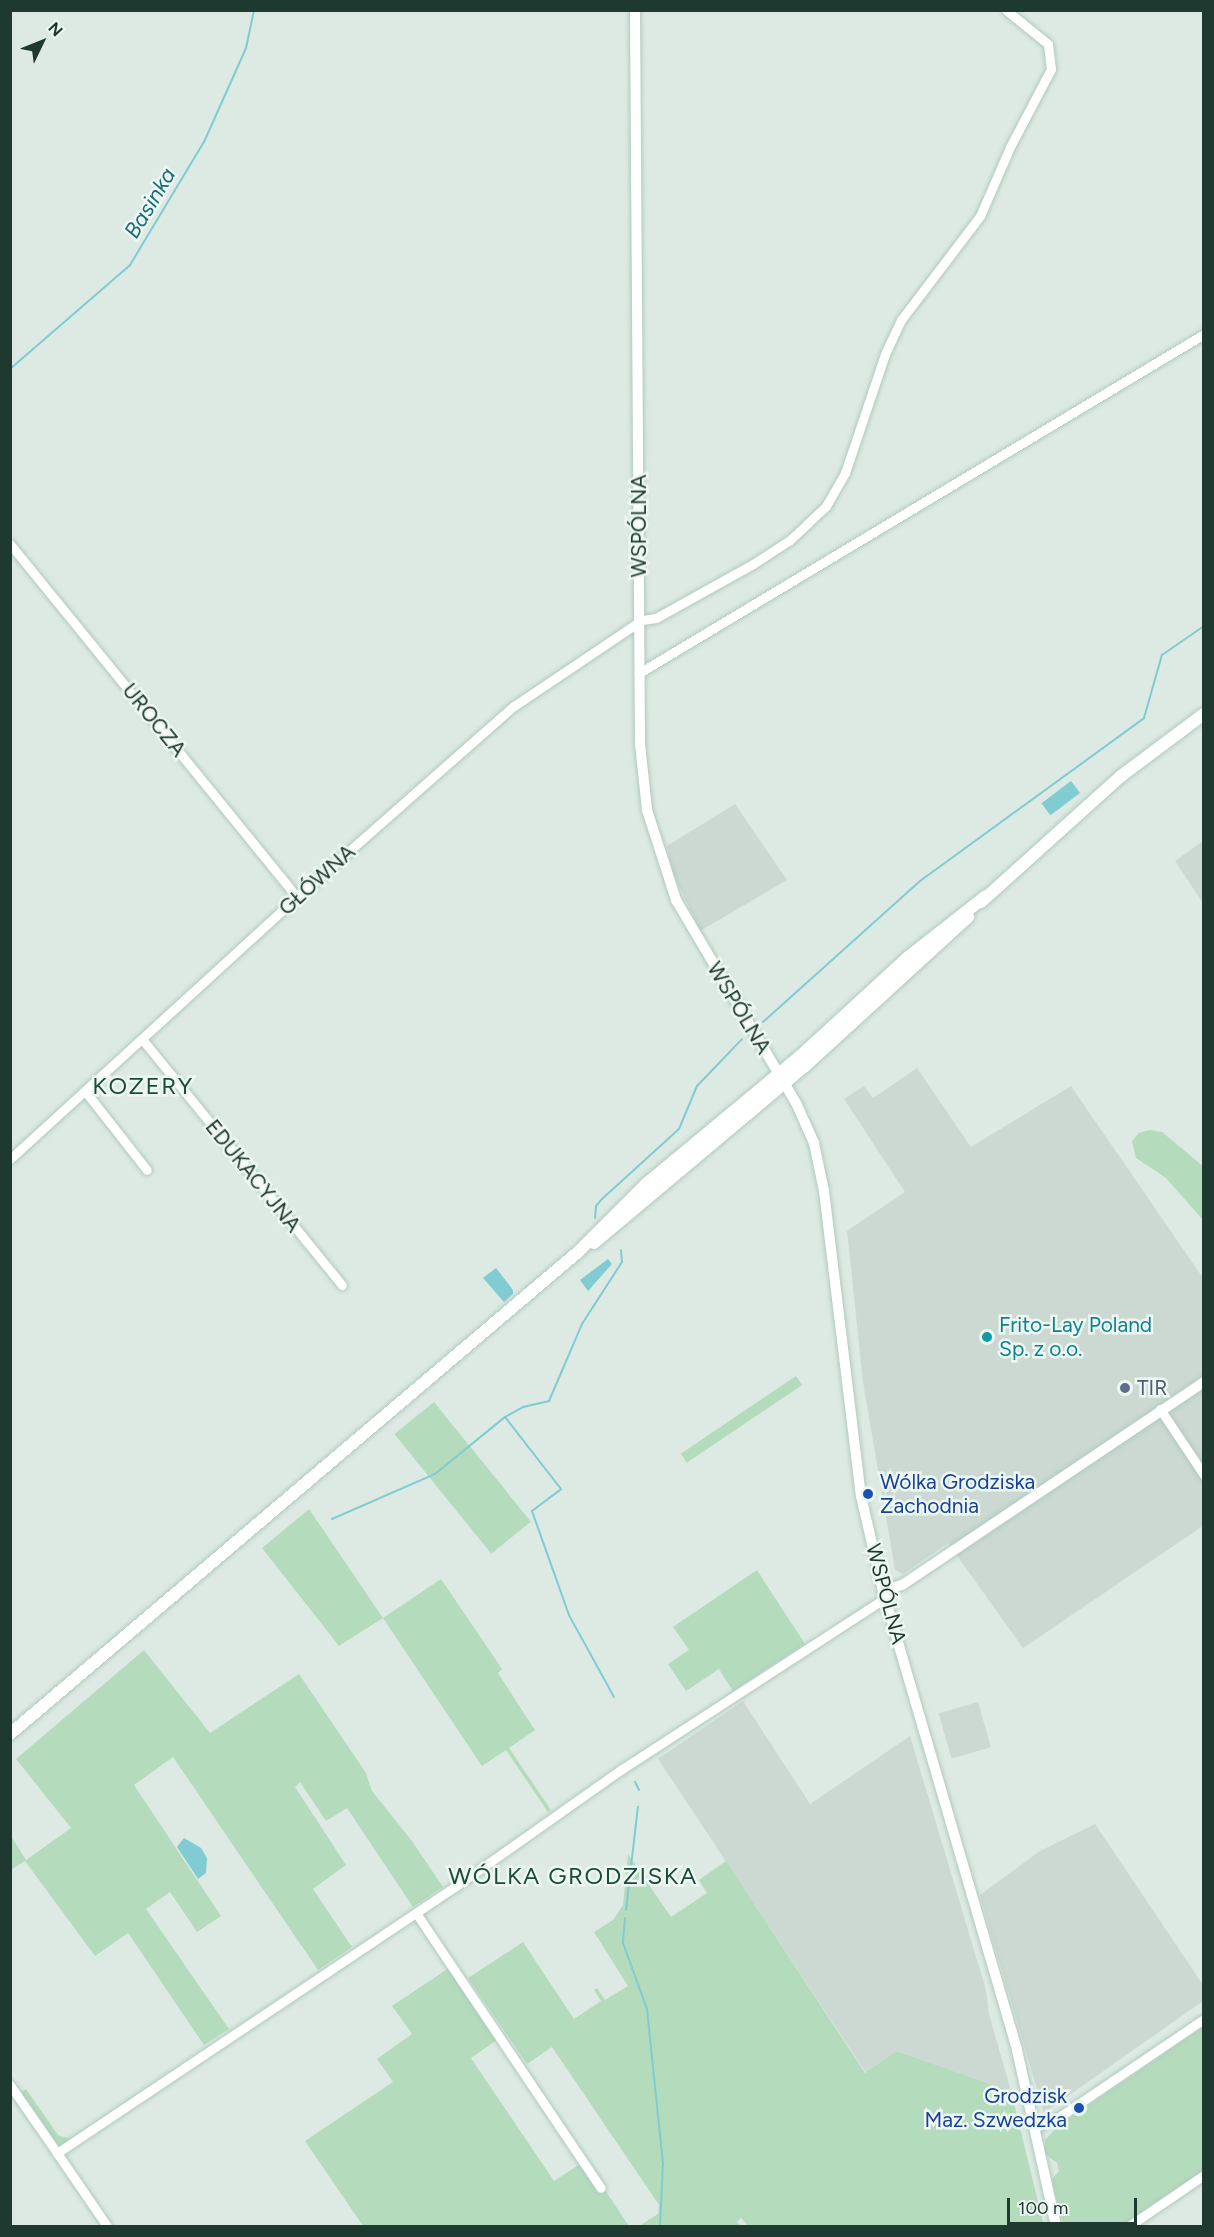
<!DOCTYPE html>
<html>
<head>
<meta charset="utf-8">
<style>
	body { margin:0 }
	#map { position:relative; width:1214px; height:2237px; overflow:hidden; background:#ddeae3; font-family:Figtree,sans-serif }
	div>[style] { position:absolute }
	.built>* { inset:0; background:#cbd9d2; transform-origin:0 0 }
	.green>* { inset:0; background:#b4dcbc; transform-origin:0 0 }
	.water>* { inset:0; background:#81cbd2; transform-origin:0 0 }
	.stream>* { height:2px; margin:-1px; padding:0 1px; transform-origin:1px; border-radius:1px; background:#81cbd2 }
	.roads { filter:drop-shadow(0 0 2px #b0cabe) drop-shadow(0 0 2px #b0cabe) }
	.minor>* { height:9px; margin:-4.5px; padding:0 4.5px; transform-origin:4.5px; border-radius:4.5px; background:#fff }
	.tertiary>* { height:10px; margin:-5px; padding:0 5px; transform-origin:5px; border-radius:5px; background:#fff }
	.secondary>* { height:12px; margin:-6px; padding:0 6px; transform-origin:6px; border-radius:6px; background:#fff }
	.dots>* { width:16px; height:16px; translate:-50% -50%; box-sizing:border-box; border:3px solid #edf6f1; border-radius:50% }
	span { translate:-50% -50%; white-space:nowrap; text-align:center; line-height:1.15; -webkit-text-stroke:5px #edf6f1; paint-order:stroke }
	.street-label { font-size:21px; color:#1e3930 }
	.culture-label { font-size:21px; color:#0d838f }
	.left { translate:0 -50%; text-align:left }
	.service-label { font-size:21px; color:#4e5e75 }
	.transit-label { font-size:21px; color:#164399 }
	.right { translate:-100% -50%; text-align:right }
	.water-label { font-size:22px; color:#176d77; font-style:italic }
	.quarter-label { font-size:24px; color:#1a4c3c; letter-spacing:1.5px }
	.frame { position:absolute; inset:0; border:12px solid #1e3930; pointer-events:none }
	.north { position:absolute; left:12px; top:12px; width:60px; height:60px; -webkit-text-stroke:4px #edf6f1; paint-order:stroke; rotate:47deg; font-size:16px; font-weight:700; line-height:24px; text-align:center; color:#1e3930 }
	.north::after { content:''; display:block; margin:auto; width:21px; height:27px; background:#1e3930; clip-path:polygon(50% 0,100% 100%,50% 72%,0 100%) }
	.scale { position:absolute; left:1007px; top:2198px; width:130px; height:27px; box-sizing:border-box; border:3px solid #1e3930; border-top:0; padding-left:8px; font-size:18px; line-height:21px; white-space:nowrap; color:#1e3930; -webkit-text-stroke:4px #edf6f1; paint-order:stroke }
</style>
</head>
<body>
<div id="map">
	<div class="built">
		<div style="clip-path:polygon(735px 804px,787px 880px,700px 931px,673px 873px,667px 846px)"></div>
		<div style="clip-path:polygon(1203px 841px,1203px 903px,1175px 861px)"></div>
		<div style="clip-path:polygon(917px 1068px,971px 1147px,1071px 1086px,1203px 1278px,1203px 1526px,1023px 1648px,948px 1543px,903px 1574px,895px 1570px,863px 1382px,847px 1231px,905px 1192px,844px 1099px,864px 1086px,873px 1098px)"></div>
		<div style="clip-path:polygon(743px 1701px,810px 1804px,910px 1736px,986px 1990px,989px 2014px,1011px 2091px,898px 2051px,866px 2073px,658px 1759px)"></div>
		<div style="left:978px;top:1702px;width:47px;height:41px;rotate:74deg"></div>
		<div style="clip-path:polygon(1095px 1824px,1203px 1985px,1203px 2001px,1044px 2113px,980px 1895px,1040px 1851px)"></div>
	</div>
	<div class="green">
		<div style="clip-path:polygon(1150px 1130px,1162px 1132px,1203px 1166px,1203px 1220px,1166px 1178px,1136px 1158px,1132px 1141px,1139px 1133px)"></div>
		<div style="left:796px;top:1376px;width:11px;height:139px;rotate:56deg"></div>
		<div style="left:434px;top:1402px;width:154px;height:51px;rotate:51deg"></div>
		<div style="clip-path:polygon(309px 1509px,383px 1618px,441px 1579px,502px 1669px,498px 1673px,535px 1730px,509px 1748px,551px 1810px,548px 1812px,506px 1750px,482px 1766px,383px 1618px,339px 1646px,262px 1548px)"></div>
		<div style="clip-path:polygon(757px 1570px,805px 1644px,733px 1691px,719px 1669px,686px 1691px,668px 1664px,689px 1650px,673px 1627px)"></div>
		<div style="clip-path:polygon(144px 1650px,210px 1733px,299px 1674px,366px 1773px,372px 1791px,412px 1841px,443px 1887px,413px 1907px,347px 1808px,326px 1821px,300px 1782px,295px 1787px,346px 1865px,313px 1889px,352px 1947px,318px 1970px,173px 1757px,134px 1785px,221px 1916px,197px 1932px,170px 1892px,146px 1909px,229px 2029px,204px 2045px,128px 1933px,95px 1956px,25px 1861px,11px 1870px,11px 1836px,26px 1860px,71px 1828px,16px 1759px)"></div>
		<div style="clip-path:polygon(628px 1854px,671px 1917px,707px 1893px,699px 1880px,726px 1861px,865px 2073px,897px 2051px,1011px 2091px,1044px 2226px,748px 2226px,741px 2218px,737px 2222px,741px 2226px,639px 2226px,658px 2214px,659px 2205px,552px 2047px,527px 2064px,468px 1978px,523px 1942px,574px 2019px,601px 2001px,594px 1990px,597px 1988px,605px 2000px,628px 1986px,594px 1932px,613px 1920px,623px 1905px)"></div>
		<div style="clip-path:polygon(449px 1968px,497px 2040px,471px 2058px,554px 2181px,580px 2164px,605px 2190px,629px 2226px,363px 2226px,305px 2141px,393px 2082px,377px 2059px,412px 2034px,392px 2006px)"></div>
		<div style="clip-path:polygon(1203px 2027px,1203px 2170px,1123px 2226px,1064px 2226px,1053px 2186px,1052px 2179px,1059px 2171px,1057px 2163px,1045px 2154px,1045px 2140px,1058px 2126px)"></div>
		<div style="clip-path:polygon(26px 2089px,58px 2135px,70px 2139px,59px 2147px,21px 2092px)"></div>
	</div>
	<div class="water">
		<div style="left:1071px;top:781px;width:15px;height:37px;rotate:53deg"></div>
		<div style="clip-path:polygon(608px 1259px,612px 1264px,588px 1291px,580px 1280px)"></div>
		<div style="clip-path:polygon(496px 1268px,513px 1290px,513px 1294px,504px 1302px,483px 1278px)"></div>
		<div style="clip-path:polygon(184px 1838px,201px 1848px,207px 1858px,206px 1873px,198px 1879px,177px 1847px)"></div>
	</div>
	<div class="stream">
		<div style="left:10px;top:369px;width:159px;rotate:-40.9deg"></div>
		<div style="left:130px;top:265px;width:144px;rotate:-59deg"></div>
		<div style="left:204px;top:142px;width:103px;rotate:-65.9deg"></div>
		<div style="left:246px;top:48px;width:39px;rotate:-78deg"></div>
		<div style="left:763px;top:1022px;width:211px;rotate:-41.9deg"></div>
		<div style="left:920px;top:881px;width:277px;rotate:-36deg"></div>
		<div style="left:1144px;top:718px;width:66px;rotate:-74.1deg"></div>
		<div style="left:1162px;top:655px;width:51px;rotate:-34.6deg"></div>
		<div style="left:595px;top:1218px;width:12px;rotate:-85deg"></div>
		<div style="left:596px;top:1206px;width:9px;rotate:-49deg"></div>
		<div style="left:602px;top:1199px;width:104px;rotate:-42.3deg"></div>
		<div style="left:679px;top:1129px;width:47px;rotate:-67.3deg"></div>
		<div style="left:697px;top:1086px;width:65px;rotate:-46.2deg"></div>
		<div style="left:332px;top:1519px;width:112px;rotate:-23.6deg"></div>
		<div style="left:435px;top:1474px;width:90px;rotate:-39.2deg"></div>
		<div style="left:614px;top:1697px;width:94px;rotate:-118.8deg"></div>
		<div style="left:569px;top:1615px;width:110px;rotate:-109.6deg"></div>
		<div style="left:532px;top:1511px;width:36px;rotate:-37deg"></div>
		<div style="left:561px;top:1489px;width:91px;rotate:-127.9deg"></div>
		<div style="left:505px;top:1417px;width:21px;rotate:-29deg"></div>
		<div style="left:523px;top:1407px;width:27px;rotate:-13deg"></div>
		<div style="left:549px;top:1401px;width:84px;rotate:-66.8deg"></div>
		<div style="left:582px;top:1324px;width:74px;rotate:-57.2deg"></div>
		<div style="left:622px;top:1262px;width:12px;rotate:-95deg"></div>
		<div style="left:635px;top:1782px;width:9px;rotate:63deg"></div>
		<div style="left:626px;top:1910px;width:104px;rotate:-83.4deg"></div>
		<div style="left:625px;top:1918px;width:25px;rotate:95deg"></div>
		<div style="left:623px;top:1943px;width:70px;rotate:70deg"></div>
		<div style="left:647px;top:2009px;width:155px;rotate:84.1deg"></div>
		<div style="left:663px;top:2163px;width:63px;rotate:92.7deg"></div>
	</div>
	<div class="roads">
		<div class="minor">
			<div style="left:10px;top:544px;width:455px;rotate:50.9deg"></div>
			<div style="left:639px;top:673px;width:659px;rotate:-30.96deg"></div>
			<div style="left:142px;top:1039px;width:317px;rotate:50.9deg"></div>
			<div style="left:85px;top:1091px;width:100px;rotate:51.9deg"></div>
			<div style="left:10px;top:1159px;width:389px;rotate:-42.4deg"></div>
			<div style="left:297px;top:897px;width:289px;rotate:-41.4deg"></div>
			<div style="left:514px;top:706px;width:154px;rotate:-33.9deg"></div>
			<div style="left:642px;top:620px;width:14px;rotate:-8deg"></div>
			<div style="left:656px;top:618px;width:111px;rotate:-29.1deg"></div>
			<div style="left:753px;top:564px;width:44px;rotate:-33deg"></div>
			<div style="left:790px;top:540px;width:50px;rotate:-43.4deg"></div>
			<div style="left:826px;top:506px;width:38px;rotate:-60deg"></div>
			<div style="left:845px;top:473px;width:126px;rotate:-71.4deg"></div>
			<div style="left:885px;top:354px;width:38px;rotate:-65deg"></div>
			<div style="left:901px;top:320px;width:131px;rotate:-52.8deg"></div>
			<div style="left:980px;top:216px;width:75px;rotate:-66.5deg"></div>
			<div style="left:1010px;top:147px;width:88px;rotate:-62.3deg"></div>
			<div style="left:1051px;top:69px;width:25px;rotate:-97deg"></div>
			<div style="left:1048px;top:44px;width:54px;rotate:-141deg"></div>
			<div style="left:1160px;top:1409px;width:79px;rotate:56.3deg"></div>
			<div style="left:416px;top:1913px;width:331px;rotate:56.1deg"></div>
			<div style="left:10px;top:2085px;width:83px;rotate:55.3deg"></div>
			<div style="left:1034px;top:2128px;width:27px;rotate:-24deg"></div>
			<div style="left:1059px;top:2117px;width:175px;rotate:-34.1deg"></div>
			<div style="left:107px;top:2226px;width:88px;rotate:-124.4deg"></div>
			<div style="left:57px;top:2153px;width:480px;rotate:-33.8deg"></div>
			<div style="left:456px;top:1886px;width:203px;rotate:-35.2deg"></div>
			<div style="left:622px;top:1769px;width:314px;rotate:-33deg"></div>
			<div style="left:1129px;top:2226px;width:91px;rotate:-34.2deg"></div>
		</div>
		<div class="tertiary">
			<div style="left:635px;top:10px;width:734px;rotate:89.61deg"></div>
			<div style="left:640px;top:744px;width:66px;rotate:83.9deg"></div>
			<div style="left:647px;top:810px;width:95px;rotate:72.1deg"></div>
			<div style="left:676px;top:900px;width:238px;rotate:59.4deg"></div>
			<div style="left:797px;top:1105px;width:42px;rotate:65.9deg"></div>
			<div style="left:814px;top:1143px;width:49px;rotate:78.2deg"></div>
			<div style="left:824px;top:1191px;width:307px;rotate:83.1deg"></div>
			<div style="left:861px;top:1496px;width:98px;rotate:77deg"></div>
			<div style="left:883px;top:1591px;width:478px;rotate:73.7deg"></div>
			<div style="left:1017px;top:2050px;width:180px;rotate:77.5deg"></div>
			<div style="left:883px;top:1591px;width:20px;rotate:-18deg"></div>
			<div style="left:902px;top:1585px;width:364px;rotate:-33.9deg"></div>
		</div>
		<div class="secondary">
			<div style="left:981px;top:902px;width:188px;rotate:-42deg"></div>
			<div style="left:1121px;top:776px;width:104px;rotate:-36.8deg"></div>
			<div style="left:594px;top:1243px;width:275px;rotate:-40deg"></div>
			<div style="left:805px;top:1066px;width:221px;rotate:-42.4deg"></div>
			<div style="left:10px;top:1734px;width:745px;rotate:-40.32deg"></div>
			<div style="left:578px;top:1252px;width:96px;rotate:-45deg"></div>
			<div style="left:646px;top:1184px;width:197px;rotate:-39.7deg"></div>
			<div style="left:798px;top:1058px;width:148px;rotate:-42.5deg"></div>
			<div style="left:907px;top:958px;width:100px;rotate:-38.1deg"></div>
		</div>
	</div>
	<div class="dots">
		<div style="left:987px;top:1337px;background:#0f9aa8"></div>
		<div style="left:1125px;top:1388px;background:#5c6f8a"></div>
		<div style="left:868px;top:1494px;background:#1a4fb4"></div>
		<div style="left:1079px;top:2108px;background:#1a4fb4"></div>
	</div>
	<div class="street-label">
		<span style="left:639px;top:526px;rotate:-90deg">WSPÓLNA</span>
		<span style="left:154px;top:720px;rotate:51deg">UROCZA</span>
		<span style="left:317px;top:880px;rotate:-42deg">GŁÓWNA</span>
		<span style="left:739px;top:1008px;rotate:59deg">WSPÓLNA</span>
		<span style="left:253px;top:1176px;rotate:51deg">EDUKACYJNA</span>
		<span style="left:886px;top:1594px;rotate:75deg">WSPÓLNA</span>
	</div>
	<div class="culture-label">
		<span class="left" style="left:999px;top:1337px">Frito-Lay Poland<br>Sp. z o.o.</span>
	</div>
	<div class="service-label">
		<span class="left" style="left:1137px;top:1388px">TIR</span>
	</div>
	<div class="transit-label">
		<span class="left" style="left:880px;top:1494px">Wólka Grodziska<br>Zachodnia</span>
		<span class="right" style="left:1067px;top:2108px">Grodzisk<br>Maz. Szwedzka</span>
	</div>
	<div class="water-label">
		<span style="left:150px;top:203px;rotate:-59deg">Basinka</span>
	</div>
	<div class="quarter-label">
		<span style="left:143px;top:1086px">KOZERY</span>
		<span style="left:573px;top:1876px">WÓLKA GRODZISKA</span>
	</div>
	<div class="frame"></div>
	<div class="north">N</div>
	<div class="scale">100 m</div>
</div>
</body>
</html>
